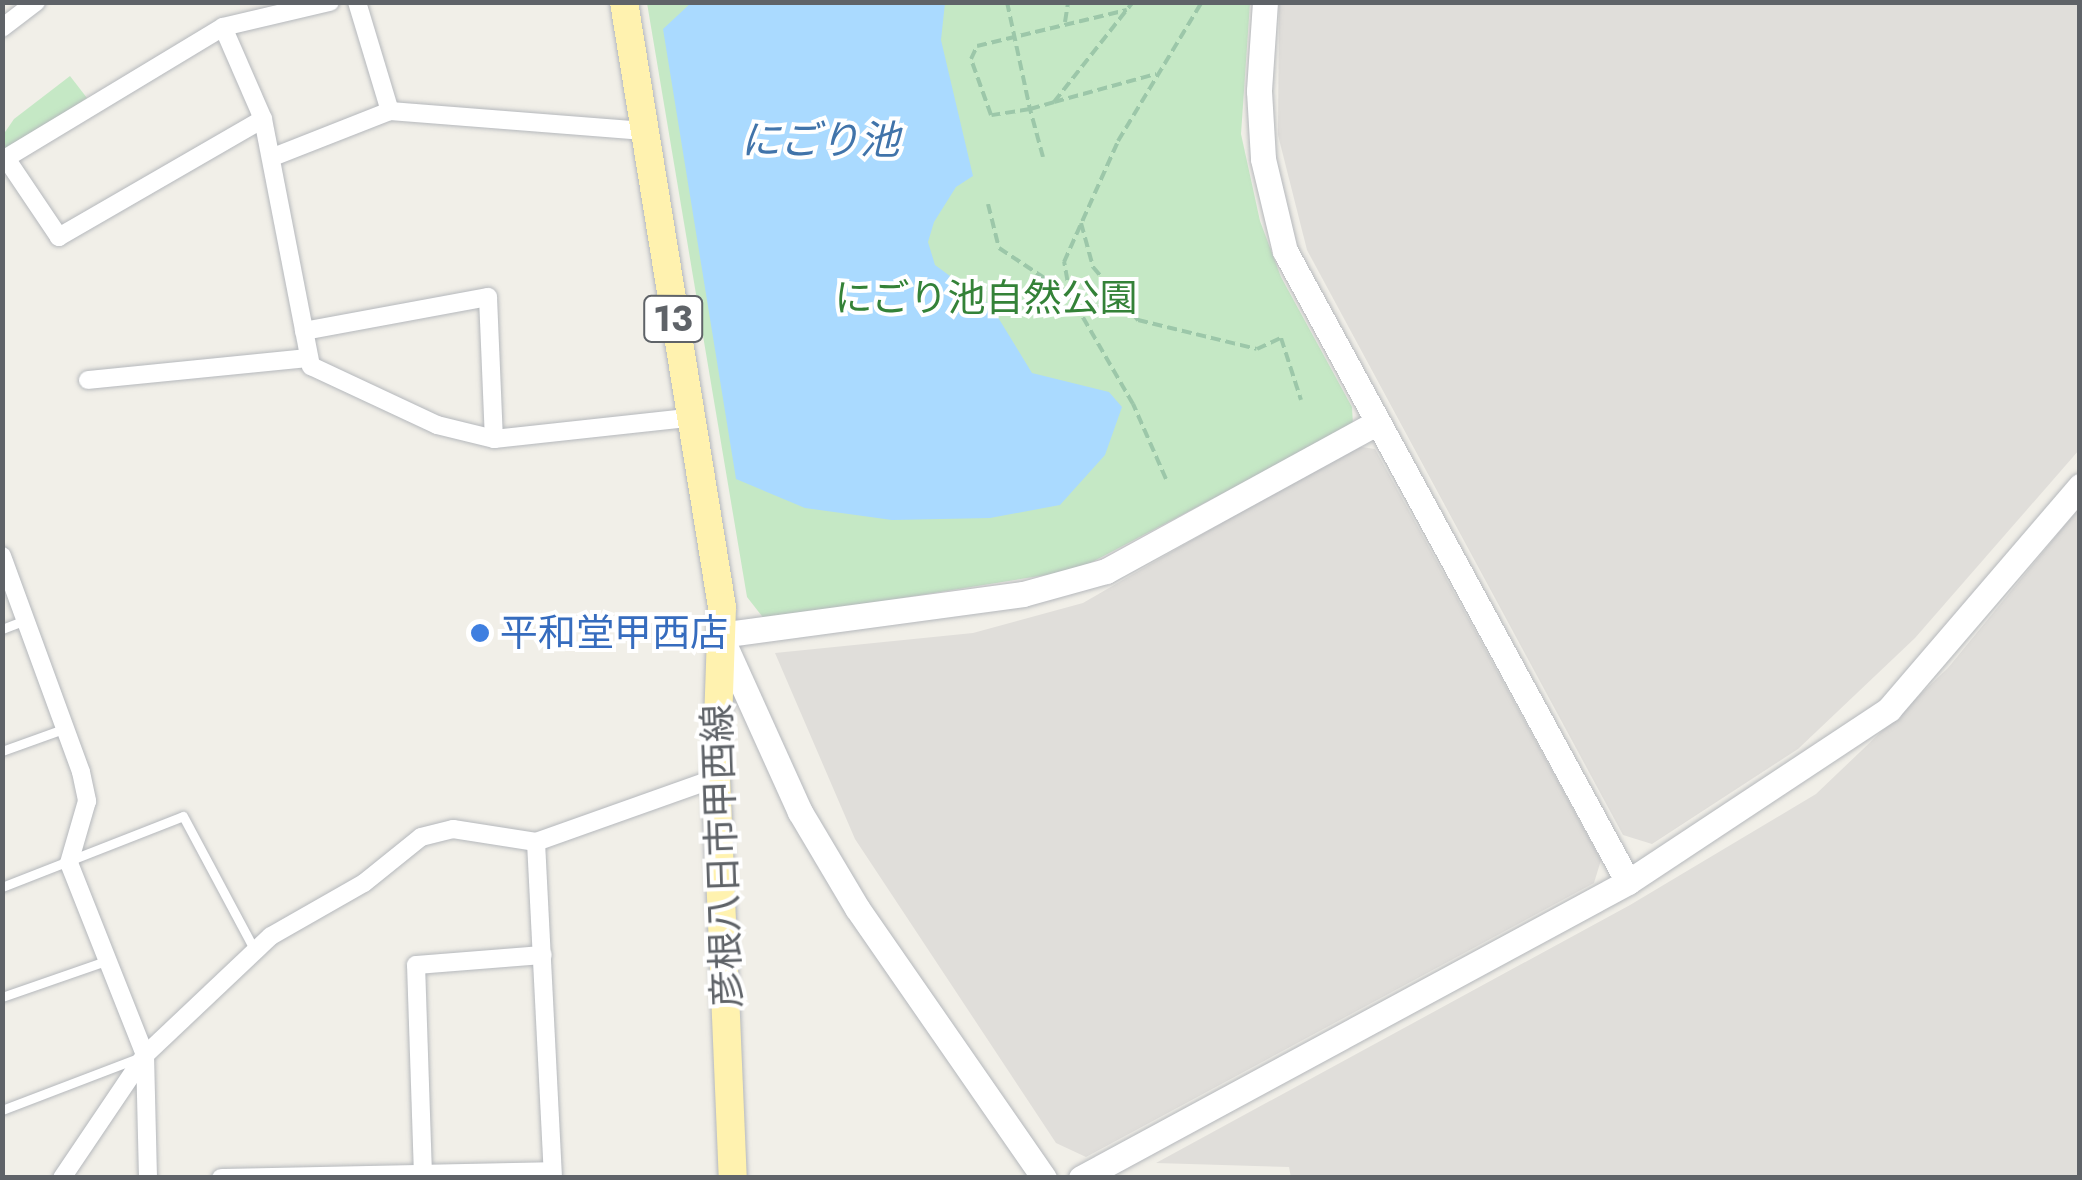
<!DOCTYPE html>
<html>
<head>
<meta charset="utf-8">
<style>
	body { margin:0 }
	#map { position:relative; width:2082px; height:1180px; overflow:hidden; background:#f1efe8; font-family:Jost,"Noto Sans JP",sans-serif }
	div>[style] { position:absolute }
	.industrial>* { inset:0; background:#e0deda }
	.green>* { inset:0; background:#c5e8c5 }
	.water>* { inset:0; background:#aadaff }
	.path>* { height:4px; margin-top:-2px; transform-origin:0; background:repeating-linear-gradient(90deg,#9cc7a9 0 10px,transparent 0 15px) }
	.roads { filter:drop-shadow(0 0 2px #b5b8bc) drop-shadow(0 0 2px #b5b8bc) }
	.lane>* { height:9px; margin:-4.5px; padding:0 4.5px; transform-origin:4.5px; border-radius:4.5px; background:#fff }
	.street>* { height:18px; margin:-9px; padding:0 9px; transform-origin:9px; border-radius:9px; background:#fff }
	.secondary>* { height:25px; margin:-12.5px; padding:0 12.5px; transform-origin:12.5px; border-radius:12.5px; background:#fff }
	.primary>* { height:28px; margin:-14px; padding:0 14px; transform-origin:14px; border-radius:14px; background:#fff2af }
	.dots>* { width:28px; height:28px; translate:-50% -50%; box-sizing:border-box; border:5px solid #fff; border-radius:50% }
	span { translate:-50% -50%; white-space:nowrap; text-align:center; line-height:1.15; -webkit-text-stroke:8px #fff; paint-order:stroke }
	.shield-label span { padding:2px 8px; background:#fff; border:2px solid; border-radius:8px; -webkit-text-stroke-width:0 }
	.shield-label { font-size:35px; color:#5f6368; font-weight:700 }
	.park-label { font-size:38px; color:#348238 }
	.shop-label { font-size:38px; color:#366cbe }
	.left { translate:0 -50%; text-align:left }
	.street-label { font-size:38px; color:#5f6368 }
	.water-label { font-size:40px; color:#4174aa; font-style:italic }
	.frame { position:absolute; inset:0; border:5px solid #5f6368; pointer-events:none }
</style>
</head>
<body>
<div id="map">
	<div class="industrial">
		<div style="clip-path:polygon(1279px 3px,2079px 3px,2079px 450px,1915px 638px,1798px 749px,1652px 844px,1623px 835px,1307px 250px,1278px 135px)"></div>
		<div style="clip-path:polygon(1355px 446px,1375px 449px,1601px 860px,1594px 883px,1086px 1157px,1056px 1143px,855px 839px,775px 653px,973px 633px,1083px 603px)"></div>
		<div style="clip-path:polygon(2079px 508px,2079px 1177px,1291px 1178px,1289px 1167px,1156px 1163px,1630px 905px,1816px 794px,1948px 668px)"></div>
	</div>
	<div class="green">
		<div style="clip-path:polygon(647px 3px,1250px 3px,1241px 134px,1260px 221px,1281px 277px,1352px 407px,1353px 425px,1077px 570px,765px 620px,747px 597px)"></div>
		<div style="clip-path:polygon(70px 76px,87px 98px,3px 153px,3px 135px,14px 119px)"></div>
	</div>
	<div class="water">
		<div style="clip-path:polygon(692px 2px,945px 3px,941px 40px,973px 176px,956px 187px,934px 222px,928px 242px,935px 265px,991px 306px,1032px 373px,1109px 392px,1122px 407px,1105px 455px,1060px 505px,990px 518px,892px 520px,805px 508px,736px 479px,663px 29px)"></div>
	</div>
	<div class="path">
		<div style="left:1007px;top:2px;width:109px;rotate:77.9deg"></div>
		<div style="left:1030px;top:109px;width:25px;rotate:-16deg"></div>
		<div style="left:1054px;top:102px;width:127px;rotate:-51.7deg"></div>
		<div style="left:1065px;top:22px;width:20px;rotate:-81deg"></div>
		<div style="left:1054px;top:102px;width:106px;rotate:-15.4deg"></div>
		<div style="left:1043px;top:157px;width:50px;rotate:-105.2deg"></div>
		<div style="left:1030px;top:109px;width:39px;rotate:171deg"></div>
		<div style="left:991px;top:115px;width:59px;rotate:-109.7deg"></div>
		<div style="left:971px;top:59px;width:14px;rotate:-65deg"></div>
		<div style="left:977px;top:46px;width:154px;rotate:-13.5deg"></div>
		<div style="left:988px;top:204px;width:45px;rotate:76deg"></div>
		<div style="left:999px;top:248px;width:85px;rotate:33.5deg"></div>
		<div style="left:1081px;top:223px;width:46px;rotate:74.7deg"></div>
		<div style="left:1093px;top:267px;width:70px;rotate:49.7deg"></div>
		<div style="left:1138px;top:320px;width:122px;rotate:13.7deg"></div>
		<div style="left:1257px;top:349px;width:26px;rotate:-25deg"></div>
		<div style="left:1281px;top:338px;width:65px;rotate:72.1deg"></div>
		<div style="left:1166px;top:479px;width:82px;rotate:-113.7deg"></div>
		<div style="left:1133px;top:404px;width:126px;rotate:-120deg"></div>
		<div style="left:1070px;top:295px;width:34px;rotate:-100deg"></div>
		<div style="left:1064px;top:262px;width:133px;rotate:-65.9deg"></div>
		<div style="left:1118px;top:141px;width:162px;rotate:-58.9deg"></div>
	</div>
	<div class="roads">
		<div class="lane">
			<div style="left:2px;top:629px;width:25px;rotate:-21deg"></div>
			<div style="left:2px;top:751px;width:68px;rotate:-19.8deg"></div>
			<div style="left:2px;top:887px;width:194px;rotate:-21.4deg"></div>
			<div style="left:183px;top:816px;width:153px;rotate:61.9deg"></div>
			<div style="left:2px;top:997px;width:112px;rotate:-19.2deg"></div>
			<div style="left:2px;top:1110px;width:146px;rotate:-20.9deg"></div>
		</div>
		<div class="street">
			<div style="left:357px;top:2px;width:114px;rotate:73.2deg"></div>
			<div style="left:223px;top:27px;width:100px;rotate:66.5deg"></div>
			<div style="left:263px;top:119px;width:252px;rotate:79deg"></div>
			<div style="left:311px;top:366px;width:139px;rotate:25.1deg"></div>
			<div style="left:437px;top:425px;width:59px;rotate:13.8deg"></div>
			<div style="left:494px;top:439px;width:194px;rotate:-6.2deg"></div>
			<div style="left:2px;top:28px;width:43px;rotate:-37.4deg"></div>
			<div style="left:263px;top:119px;width:236px;rotate:150deg"></div>
			<div style="left:59px;top:237px;width:95px;rotate:-123.9deg"></div>
			<div style="left:6px;top:158px;width:253px;rotate:-31.1deg"></div>
			<div style="left:223px;top:27px;width:110px;rotate:-13.2deg"></div>
			<div style="left:273px;top:157px;width:126px;rotate:-21.5deg"></div>
			<div style="left:390px;top:111px;width:255px;rotate:4.5deg"></div>
			<div style="left:304px;top:331px;width:187px;rotate:-10.5deg"></div>
			<div style="left:488px;top:297px;width:142px;rotate:87.6deg"></div>
			<div style="left:88px;top:380px;width:222px;rotate:-5.7deg"></div>
			<div style="left:2px;top:556px;width:230px;rotate:69.9deg"></div>
			<div style="left:81px;top:772px;width:30px;rotate:78deg"></div>
			<div style="left:87px;top:801px;width:65px;rotate:106.2deg"></div>
			<div style="left:69px;top:863px;width:206px;rotate:68.4deg"></div>
			<div style="left:145px;top:1055px;width:123px;rotate:88.6deg"></div>
			<div style="left:536px;top:842px;width:336px;rotate:87.1deg"></div>
			<div style="left:423px;top:1175px;width:210px;rotate:-91.9deg"></div>
			<div style="left:416px;top:965px;width:127px;rotate:-4.5deg"></div>
			<div style="left:62px;top:1178px;width:148px;rotate:-56deg"></div>
			<div style="left:145px;top:1055px;width:173px;rotate:-43.4deg"></div>
			<div style="left:271px;top:936px;width:107px;rotate:-29.7deg"></div>
			<div style="left:364px;top:883px;width:73px;rotate:-38.9deg"></div>
			<div style="left:421px;top:837px;width:33px;rotate:-14deg"></div>
			<div style="left:453px;top:829px;width:84px;rotate:8.9deg"></div>
			<div style="left:536px;top:842px;width:191px;rotate:-19.6deg"></div>
			<div style="left:221px;top:1178px;width:331px;rotate:-1.2deg"></div>
		</div>
		<div class="secondary">
			<div style="left:1265px;top:2px;width:89px;rotate:93.9deg"></div>
			<div style="left:1259px;top:91px;width:68px;rotate:86.6deg"></div>
			<div style="left:1263px;top:159px;width:95px;rotate:76.6deg"></div>
			<div style="left:1285px;top:251px;width:718px;rotate:61.47deg"></div>
			<div style="left:1044px;top:1178px;width:328px;rotate:-124.7deg"></div>
			<div style="left:857px;top:908px;width:112px;rotate:-120.7deg"></div>
			<div style="left:800px;top:812px;width:194px;rotate:-114.3deg"></div>
			<div style="left:720px;top:635px;width:306px;rotate:-7.7deg"></div>
			<div style="left:1023px;top:594px;width:86px;rotate:-15.5deg"></div>
			<div style="left:1106px;top:571px;width:307px;rotate:-28.7deg"></div>
			<div style="left:1081px;top:1178px;width:622px;rotate:-28.42deg"></div>
			<div style="left:1628px;top:882px;width:313px;rotate:-33.5deg"></div>
			<div style="left:1889px;top:709px;width:294px;rotate:-49.4deg"></div>
		</div>
		<div class="primary">
			<div style="left:624px;top:2px;width:613px;rotate:80.8deg"></div>
			<div style="left:722px;top:607px;width:171px;rotate:92deg"></div>
			<div style="left:716px;top:778px;width:400px;rotate:87.6deg"></div>
		</div>
	</div>
	<div class="dots">
		<div style="left:480px;top:633px;background:#3f7fe0"></div>
	</div>
	<div class="shield-label">
		<span style="left:673px;top:319px">13</span>
	</div>
	<div class="park-label">
		<span style="left:986px;top:298px">にごり池自然公園</span>
	</div>
	<div class="shop-label">
		<span class="left" style="left:500px;top:633px">平和堂甲西店</span>
	</div>
	<div class="street-label">
		<span style="left:722px;top:856px;rotate:-92deg">彦根八日市甲西線</span>
	</div>
	<div class="water-label">
		<span style="left:820px;top:140px">にごり池</span>
	</div>
	<div class="frame"></div>
</div>
</body>
</html>
